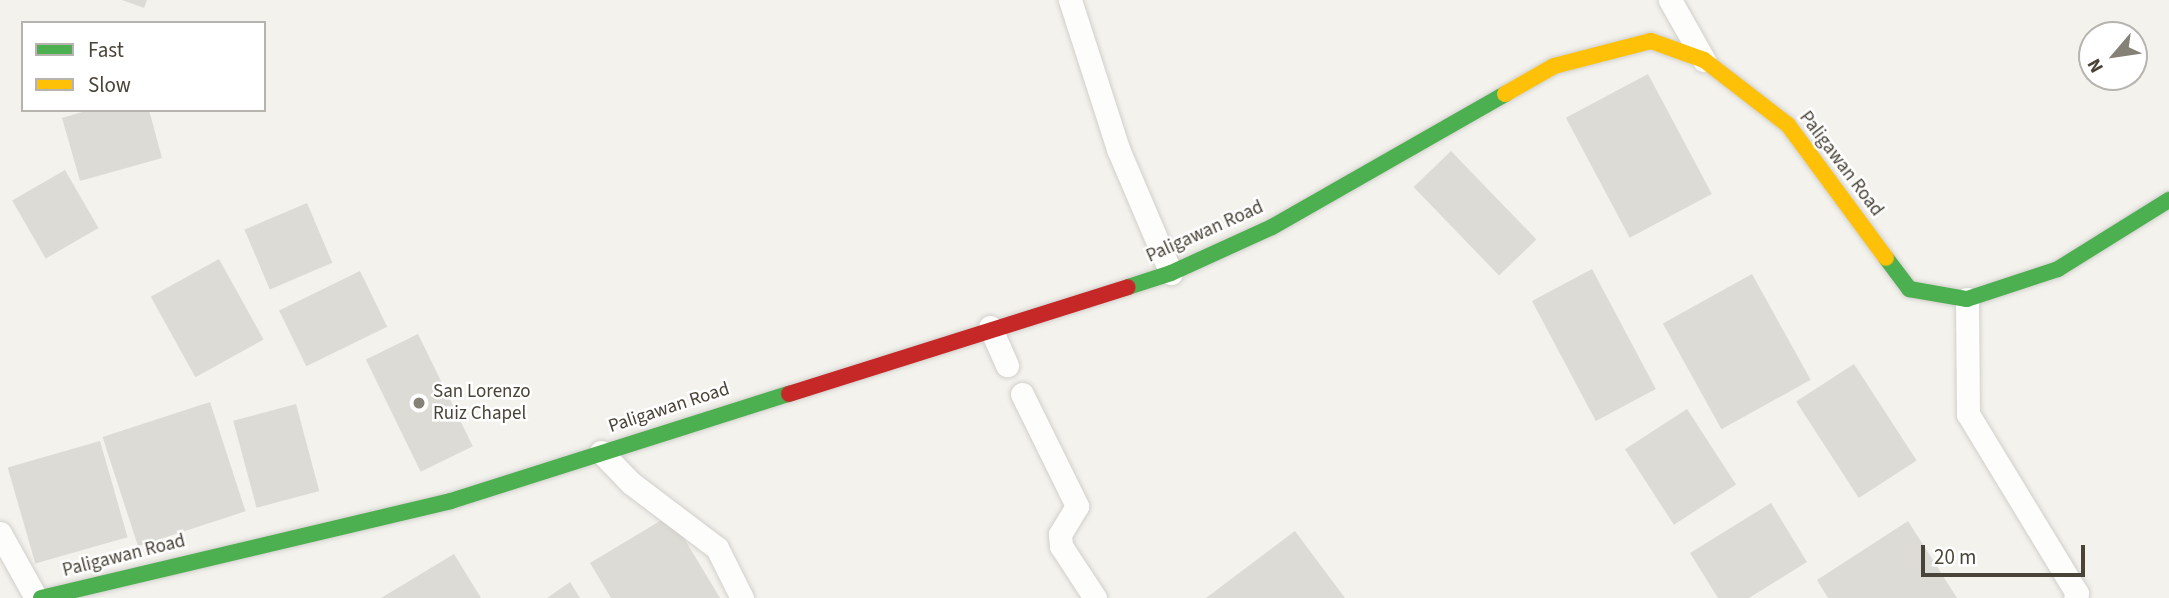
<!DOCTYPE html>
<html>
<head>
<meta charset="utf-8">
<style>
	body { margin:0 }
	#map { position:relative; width:2169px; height:598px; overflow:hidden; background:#f3f2ed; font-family:"Source Sans 3",sans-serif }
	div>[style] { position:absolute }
	.building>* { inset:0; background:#dddbd5; transform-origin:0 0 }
	.roads { filter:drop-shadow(0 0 2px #d1cfcb) drop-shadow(0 0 2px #d1cfcb) }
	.lane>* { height:23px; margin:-11.5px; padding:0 11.5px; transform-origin:11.5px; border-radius:11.5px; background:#fdfdfc }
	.fast>* { height:16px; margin:-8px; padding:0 8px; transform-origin:8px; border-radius:8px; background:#4caf50 }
	.slow>* { height:16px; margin:-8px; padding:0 8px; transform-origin:8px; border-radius:8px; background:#ffc107 }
	.jam>* { height:16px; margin:-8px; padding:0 8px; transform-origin:8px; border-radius:8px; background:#c62828 }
	.dots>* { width:19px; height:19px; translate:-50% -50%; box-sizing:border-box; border:4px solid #fff; border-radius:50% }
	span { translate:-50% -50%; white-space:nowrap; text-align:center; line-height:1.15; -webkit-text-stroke:5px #fff; paint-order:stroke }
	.street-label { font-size:19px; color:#4a4438 }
	.poi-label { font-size:19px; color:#4a4438 }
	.left { translate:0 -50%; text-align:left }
	.legend { position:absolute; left:21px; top:21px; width:245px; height:91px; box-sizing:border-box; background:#fff; border:2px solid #b7b4af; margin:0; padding:9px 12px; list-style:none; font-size:21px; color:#4a4438 }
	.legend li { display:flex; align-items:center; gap:14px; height:35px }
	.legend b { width:35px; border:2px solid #b7b4af }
	.north { position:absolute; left:2078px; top:21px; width:70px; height:70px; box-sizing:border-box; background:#fff; border:2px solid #b7b4af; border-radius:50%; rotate:241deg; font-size:19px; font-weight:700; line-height:28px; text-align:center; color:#4a4438 }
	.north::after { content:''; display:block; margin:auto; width:24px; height:32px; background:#858177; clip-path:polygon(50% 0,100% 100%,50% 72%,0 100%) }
	.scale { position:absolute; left:1921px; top:545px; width:164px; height:32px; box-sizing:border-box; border:4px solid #4a4438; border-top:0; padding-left:9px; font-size:21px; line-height:24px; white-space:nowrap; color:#4a4438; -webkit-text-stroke:5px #fff; paint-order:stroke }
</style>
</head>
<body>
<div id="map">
	<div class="building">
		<div style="clip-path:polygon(122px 0,147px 0,144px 8px)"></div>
		<div style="left:1648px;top:74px;width:136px;height:93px;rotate:62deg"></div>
		<div style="clip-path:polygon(89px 110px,149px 110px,162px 158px,80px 181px,62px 118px)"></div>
		<div style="left:1451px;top:151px;width:123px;height:52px;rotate:46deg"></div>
		<div style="left:65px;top:170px;width:67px;height:61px;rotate:60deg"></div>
		<div style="left:307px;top:203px;width:65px;height:68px;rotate:67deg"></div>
		<div style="left:219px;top:259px;width:92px;height:78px;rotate:61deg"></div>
		<div style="left:1592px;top:269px;width:136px;height:68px;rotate:62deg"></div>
		<div style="left:360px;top:271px;width:62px;height:90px;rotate:64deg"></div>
		<div style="left:1752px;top:274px;width:121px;height:102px;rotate:61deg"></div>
		<div style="left:418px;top:334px;width:125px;height:58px;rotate:64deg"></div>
		<div style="left:1854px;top:364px;width:115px;height:69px;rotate:57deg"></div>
		<div style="left:210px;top:402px;width:115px;height:113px;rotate:72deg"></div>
		<div style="left:296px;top:404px;width:90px;height:65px;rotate:75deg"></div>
		<div style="left:1687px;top:409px;width:90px;height:74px;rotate:57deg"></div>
		<div style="left:100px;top:441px;width:100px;height:96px;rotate:74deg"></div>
		<div style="clip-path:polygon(1771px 503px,1807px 562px,1749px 598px,1718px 598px,1690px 553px)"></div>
		<div style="clip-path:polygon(670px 515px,720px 598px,611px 598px,590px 563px)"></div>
		<div style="clip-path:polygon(1908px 521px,1957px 598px,1828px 598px,1817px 580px)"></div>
		<div style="clip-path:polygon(1295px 531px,1345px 598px,1206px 598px)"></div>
		<div style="clip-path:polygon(454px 554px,481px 598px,381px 598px)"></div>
		<div style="clip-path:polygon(570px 582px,580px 598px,547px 598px)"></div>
	</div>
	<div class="roads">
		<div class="lane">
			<div style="left:1070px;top:0;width:157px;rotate:72.1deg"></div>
			<div style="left:1118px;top:149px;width:135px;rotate:66.9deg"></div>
			<div style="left:1670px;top:0;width:69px;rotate:60.5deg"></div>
			<div style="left:1967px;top:299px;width:115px;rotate:89.5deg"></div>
			<div style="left:1968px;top:414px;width:210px;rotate:58.7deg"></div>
			<div style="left:2077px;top:593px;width:5px;rotate:112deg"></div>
			<div style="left:990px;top:327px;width:42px;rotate:65.9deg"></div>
			<div style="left:1022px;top:394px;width:125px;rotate:63.8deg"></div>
			<div style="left:1077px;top:506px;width:33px;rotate:121deg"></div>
			<div style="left:1060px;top:534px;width:12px;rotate:85deg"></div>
			<div style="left:1061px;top:546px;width:62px;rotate:56.8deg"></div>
			<div style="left:601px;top:452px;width:43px;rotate:45.9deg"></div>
			<div style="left:631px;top:483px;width:108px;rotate:37.1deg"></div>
			<div style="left:717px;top:548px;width:56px;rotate:63.4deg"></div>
			<div style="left:0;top:533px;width:74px;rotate:61deg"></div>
		</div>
		<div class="fast">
			<div style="left:1886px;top:258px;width:39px;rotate:53deg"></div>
			<div style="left:1909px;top:289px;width:59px;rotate:9.8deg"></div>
			<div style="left:1967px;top:299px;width:96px;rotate:-18.2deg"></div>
			<div style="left:2058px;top:269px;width:131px;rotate:-31.9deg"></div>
			<div style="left:1128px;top:287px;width:45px;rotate:-18deg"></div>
			<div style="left:1171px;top:273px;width:111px;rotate:-24.5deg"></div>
			<div style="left:1272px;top:227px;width:268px;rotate:-29.7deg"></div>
			<div style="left:41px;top:598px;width:421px;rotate:-13.3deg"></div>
			<div style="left:451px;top:501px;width:355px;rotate:-17.6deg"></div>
		</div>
		<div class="slow">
			<div style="left:1505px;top:94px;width:56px;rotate:-29.7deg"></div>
			<div style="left:1554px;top:66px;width:100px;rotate:-14.5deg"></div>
			<div style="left:1651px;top:41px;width:56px;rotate:19.7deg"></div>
			<div style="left:1704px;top:60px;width:106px;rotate:37.7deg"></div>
			<div style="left:1788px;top:125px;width:165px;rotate:53.6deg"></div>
		</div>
		<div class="jam">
			<div style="left:789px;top:394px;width:355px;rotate:-17.5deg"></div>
		</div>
	</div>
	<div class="dots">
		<div style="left:419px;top:403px;background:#858177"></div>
	</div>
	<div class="street-label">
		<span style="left:1841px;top:164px;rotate:53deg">Paligawan Road</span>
		<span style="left:1205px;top:232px;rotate:-24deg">Paligawan Road</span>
		<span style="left:669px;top:408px;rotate:-18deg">Paligawan Road</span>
		<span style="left:124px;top:556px;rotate:-14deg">Paligawan Road</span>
	</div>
	<div class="poi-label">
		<span class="left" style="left:433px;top:403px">San Lorenzo<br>Ruiz Chapel</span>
	</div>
	<ul class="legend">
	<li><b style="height:9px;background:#4caf50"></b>Fast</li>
	<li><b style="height:9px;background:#ffc107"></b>Slow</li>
	</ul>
	<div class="north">N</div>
	<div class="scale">20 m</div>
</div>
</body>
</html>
